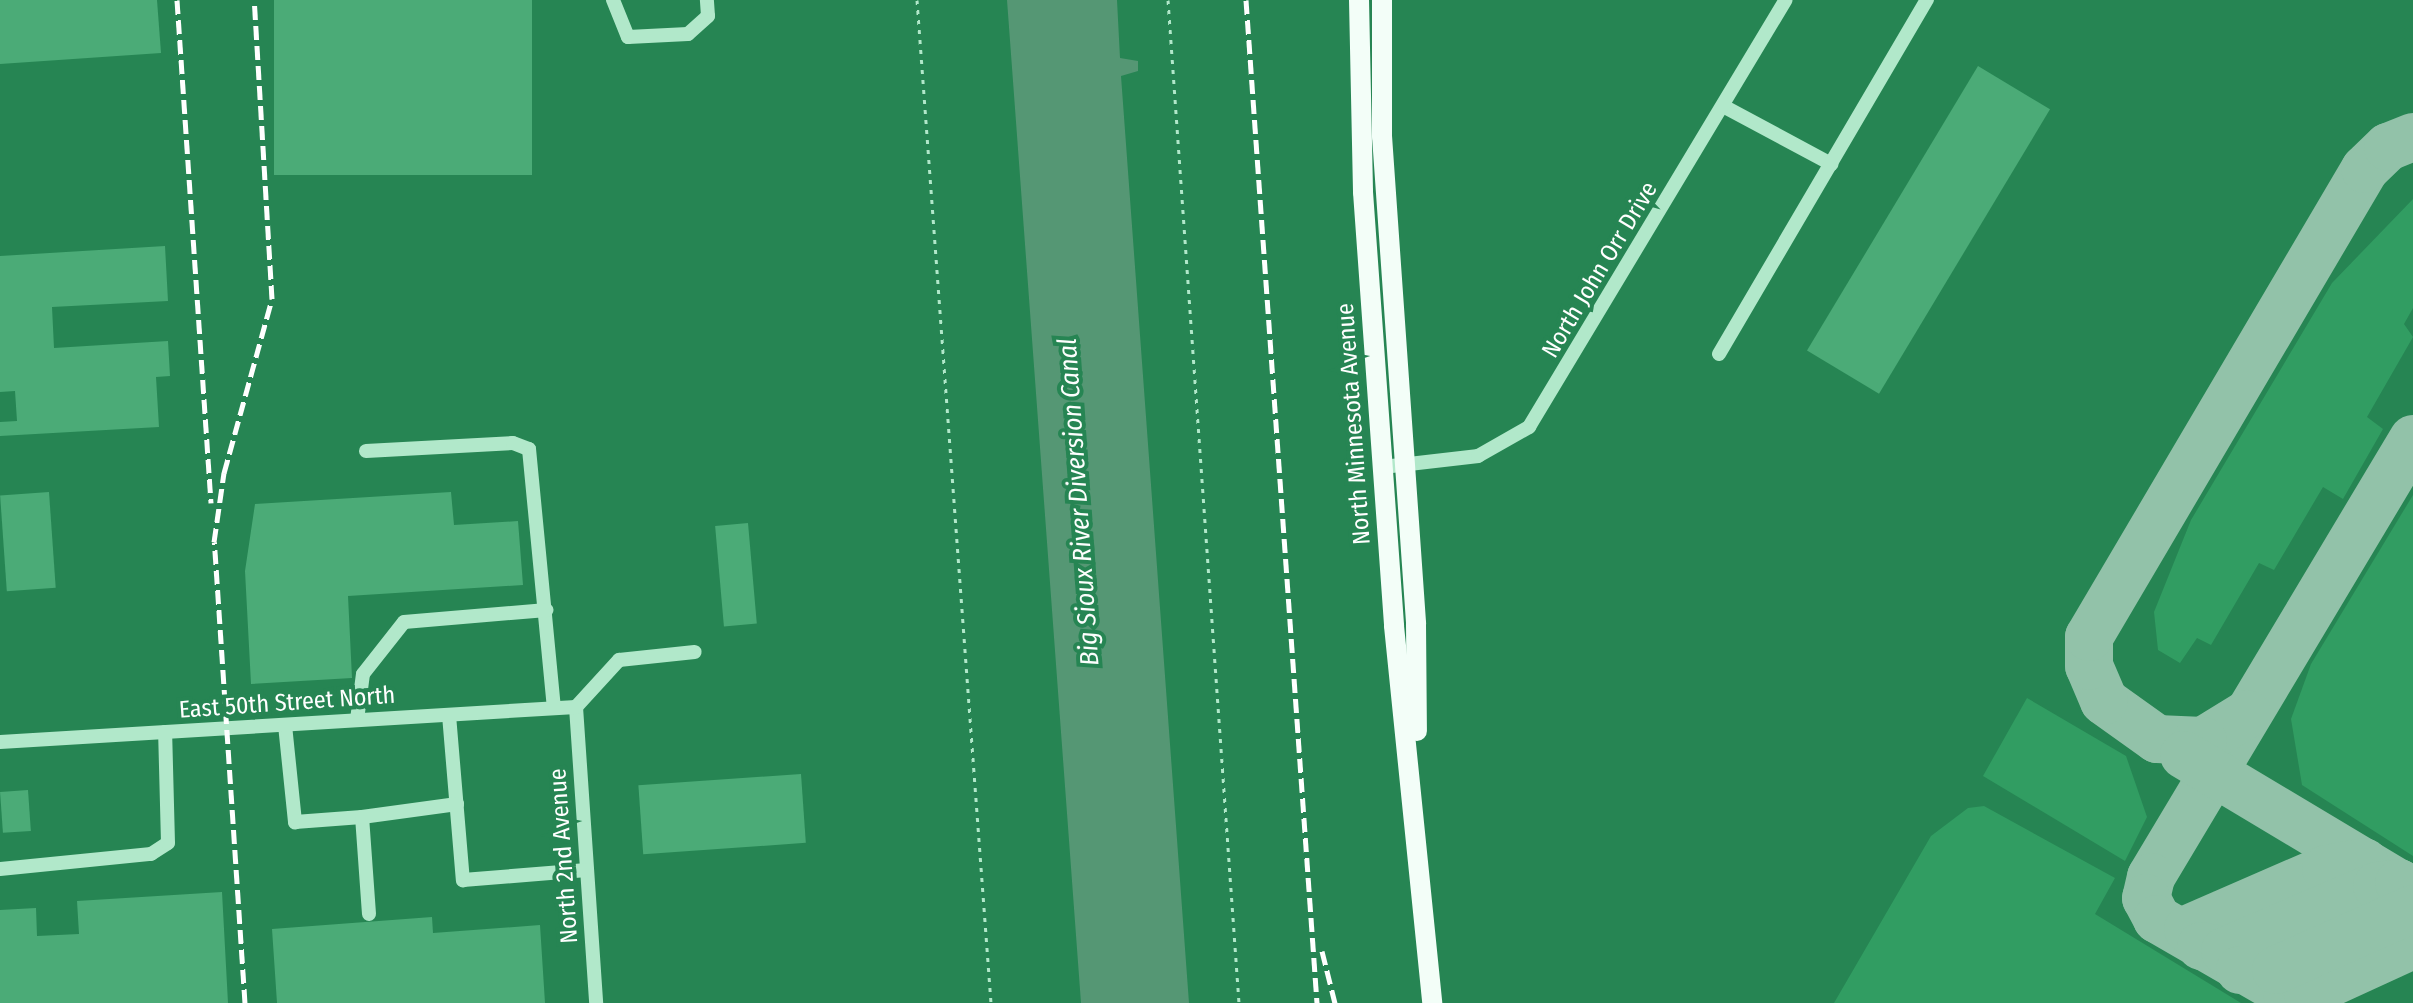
<!DOCTYPE html>
<html>
<head>
<meta charset="utf-8">
<style>
	body { margin:0 }
	#map { position:relative; width:2413px; height:1003px; overflow:hidden; background:#268553; font-family:"Fira Sans Condensed",sans-serif }
	div>[style] { position:absolute }
	.green>* { inset:0; background:#319d62 }
	.water>* { inset:0; background:#559774 }
	.taxiway>* { height:48px; margin:-24px; padding:0 24px; transform-origin:24px; border-radius:24px; background:#92c2a9 }
	.building>* { inset:0; background:#4bab77; transform-origin:0 0 }
	.path>* { height:3px; margin-top:-1.5px; transform-origin:0; background:repeating-linear-gradient(90deg,#b1e8ca 0 4px,transparent 0 10px) }
	.minor>* { height:14px; margin:-7px; padding:0 7px; transform-origin:7px; border-radius:7px; background:#b1e8ca }
	.major>* { height:20px; margin:-10px; padding:0 10px; transform-origin:10px; border-radius:10px; background:#f3fef8 }
	.rail>* { height:5px; margin-top:-2.5px; transform-origin:0; background:repeating-linear-gradient(90deg,#fff 0 14px,transparent 0 20px) }
	span { translate:-50% -50%; white-space:nowrap; text-align:center; line-height:1.15; -webkit-text-stroke:8px #268553; paint-order:stroke }
	.street-label { font-size:24px; color:#fff }
	.water-label { font-size:26px; color:#fcfefd; font-style:italic }
</style>
</head>
<body>
<div id="map">
	<div class="green">
		<div style="clip-path:polygon(2413px 199px,2413px 308px,2404px 324px,2413px 337px,2367px 417px,2383px 429px,2343px 499px,2323px 487px,2274px 570px,2259px 563px,2211px 645px,2197px 638px,2180px 663px,2158px 650px,2154px 612px,2191px 520px,2332px 283px)"></div>
		<div style="clip-path:polygon(2413px 495px,2413px 856px,2302px 785px,2291px 719px,2311px 664px)"></div>
		<div style="clip-path:polygon(2027px 698px,2126px 756px,2147px 817px,2125px 861px,1983px 776px)"></div>
		<div style="clip-path:polygon(1984px 806px,2115px 878px,2095px 914px,2241px 1003px,1834px 1003px,1931px 836px,1968px 808px)"></div>
	</div>
	<div class="water">
		<div style="clip-path:polygon(1007px 0,1117px 0,1120px 58px,1138px 61px,1138px 71px,1121px 76px,1189px 1003px,1081px 1003px)"></div>
	</div>
	<div class="taxiway">
		<div style="left:2413px;top:439px;width:510px;rotate:120.89deg"></div>
		<div style="left:2151px;top:877px;width:22px;rotate:103deg"></div>
		<div style="left:2146px;top:898px;width:24px;rotate:62deg"></div>
		<div style="left:2157px;top:919px;width:150px;rotate:30deg"></div>
		<div style="left:2287px;top:994px;width:21px;rotate:-3deg"></div>
		<div style="left:2308px;top:993px;width:115px;rotate:-24.6deg"></div>
		<div style="left:2247px;top:714px;width:52px;rotate:148.5deg"></div>
		<div style="left:2203px;top:741px;width:46px;rotate:-177.5deg"></div>
		<div style="left:2157px;top:739px;width:65px;rotate:-144.4deg"></div>
		<div style="left:2104px;top:701px;width:38px;rotate:-113deg"></div>
		<div style="left:2089px;top:666px;width:29px;rotate:-90deg"></div>
		<div style="left:2089px;top:637px;width:543px;rotate:-59.47deg"></div>
		<div style="left:2365px;top:169px;width:32px;rotate:-44deg"></div>
		<div style="left:2388px;top:147px;width:27px;rotate:-22deg"></div>
		<div style="left:2184px;top:755px;width:267px;rotate:30.9deg"></div>
		<div style="left:2188px;top:929px;width:150px;rotate:-23.5deg"></div>
		<div style="left:2326px;top:869px;width:39px;rotate:-10deg"></div>
		<div style="left:2201px;top:946px;width:25px;rotate:12deg"></div>
		<div style="left:2225px;top:951px;width:165px;rotate:-23.2deg"></div>
		<div style="left:2377px;top:886px;width:22px;rotate:-8deg"></div>
		<div style="left:2399px;top:883px;width:17px;rotate:33deg"></div>
		<div style="left:2240px;top:970px;width:36px"></div>
		<div style="left:2276px;top:970px;width:150px;rotate:-24deg"></div>
	</div>
	<div class="building">
		<div style="clip-path:polygon(0 0,157px 0,161px 53px,0 64px)"></div>
		<div style="left:274px;top:0;width:258px;height:175px"></div>
		<div style="left:1978px;top:66px;width:84px;height:332px;rotate:31deg"></div>
		<div style="clip-path:polygon(165px 246px,168px 301px,52px 307px,54px 348px,168px 341px,170px 376px,156px 377px,159px 427px,0 436px,0 422px,17px 421px,15px 391px,0 392px,0 256px)"></div>
		<div style="left:49px;top:492px;width:96px;height:49px;rotate:86deg"></div>
		<div style="clip-path:polygon(451px 492px,454px 525px,518px 521px,523px 585px,348px 596px,352px 678px,251px 684px,245px 571px,255px 504px)"></div>
		<div style="left:748px;top:523px;width:101px;height:33px;rotate:85deg"></div>
		<div style="left:801px;top:774px;width:69px;height:163px;rotate:86deg"></div>
		<div style="left:28px;top:790px;width:41px;height:28px;rotate:86deg"></div>
		<div style="clip-path:polygon(222px 892px,228px 1003px,0 1003px,0 910px,36px 908px,37px 936px,79px 934px,77px 901px)"></div>
		<div style="clip-path:polygon(432px 917px,433px 933px,540px 925px,545px 1003px,277px 1003px,272px 929px)"></div>
	</div>
	<div class="path">
		<div style="left:917px;top:0;width:1006px;rotate:85.78deg"></div>
		<div style="left:1168px;top:0;width:1006px;rotate:85.95deg"></div>
	</div>
	<div class="minor">
		<div style="left:613px;top:0;width:40px;rotate:68deg"></div>
		<div style="left:628px;top:37px;width:60px;rotate:-2.9deg"></div>
		<div style="left:688px;top:34px;width:27px;rotate:-42deg"></div>
		<div style="left:708px;top:16px;width:16px;rotate:-94deg"></div>
		<div style="left:1723px;top:106px;width:123px;rotate:28.2deg"></div>
		<div style="left:1719px;top:354px;width:411px;rotate:-59.6deg"></div>
		<div style="left:366px;top:451px;width:147px;rotate:-3.1deg"></div>
		<div style="left:513px;top:443px;width:17px;rotate:21deg"></div>
		<div style="left:529px;top:449px;width:260px;rotate:84.5deg"></div>
		<div style="left:1383px;top:467px;width:96px;rotate:-6.6deg"></div>
		<div style="left:1478px;top:456px;width:59px;rotate:-29.6deg"></div>
		<div style="left:1529px;top:427px;width:498px;rotate:-59deg"></div>
		<div style="left:576px;top:707px;width:297px;rotate:86.1deg"></div>
		<div style="left:576px;top:707px;width:64px;rotate:-47.5deg"></div>
		<div style="left:619px;top:660px;width:76px;rotate:-6deg"></div>
		<div style="left:449px;top:715px;width:166px;rotate:85.2deg"></div>
		<div style="left:463px;top:880px;width:124px;rotate:-4.6deg"></div>
		<div style="left:357px;top:720px;width:46px;rotate:-82.6deg"></div>
		<div style="left:363px;top:674px;width:66px;rotate:-51.7deg"></div>
		<div style="left:404px;top:622px;width:143px;rotate:-4.8deg"></div>
		<div style="left:285px;top:725px;width:98px;rotate:84.1deg"></div>
		<div style="left:295px;top:822px;width:67px;rotate:-4.3deg"></div>
		<div style="left:0;top:742px;width:577px;rotate:-3.48deg"></div>
		<div style="left:0;top:869px;width:152px;rotate:-5.7deg"></div>
		<div style="left:151px;top:854px;width:20px;rotate:-33deg"></div>
		<div style="left:168px;top:843px;width:111px;rotate:-91.5deg"></div>
		<div style="left:369px;top:914px;width:97px;rotate:-94.1deg"></div>
		<div style="left:362px;top:817px;width:96px;rotate:-7.8deg"></div>
	</div>
	<div class="major">
		<div style="left:1359px;top:0;width:192px;rotate:88.8deg"></div>
		<div style="left:1363px;top:192px;width:435px;rotate:85.9deg"></div>
		<div style="left:1394px;top:626px;width:379px;rotate:84.2deg"></div>
		<div style="left:1382px;top:0;width:136px;rotate:90deg"></div>
		<div style="left:1382px;top:136px;width:489px;rotate:86deg"></div>
		<div style="left:1416px;top:624px;width:107px;rotate:89.5deg"></div>
	</div>
	<div class="rail">
		<div style="left:177px;top:0;width:504px;rotate:86.13deg"></div>
		<div style="left:1246px;top:0;width:1006px;rotate:85.95deg"></div>
		<div style="left:1322px;top:951px;width:54px;rotate:76deg"></div>
		<div style="left:245px;top:1003px;width:462px;rotate:-93.8deg"></div>
		<div style="left:214px;top:542px;width:70px;rotate:-81.8deg"></div>
		<div style="left:224px;top:473px;width:180px;rotate:-74.6deg"></div>
		<div style="left:272px;top:299px;width:300px;rotate:-93.4deg"></div>
	</div>
	<div class="street-label">
		<span style="left:1600px;top:270px;rotate:-59deg">North John Orr Drive</span>
		<span style="left:1354px;top:424px;rotate:-94deg">North Minnesota Avenue</span>
		<span style="left:287px;top:703px;rotate:-4deg">East 50th Street North</span>
		<span style="left:564px;top:856px;rotate:-94deg">North 2nd Avenue</span>
	</div>
	<div class="water-label">
		<span style="left:1079px;top:502px;rotate:-94deg">Big Sioux River Diversion Canal</span>
	</div>
</div>
</body>
</html>
